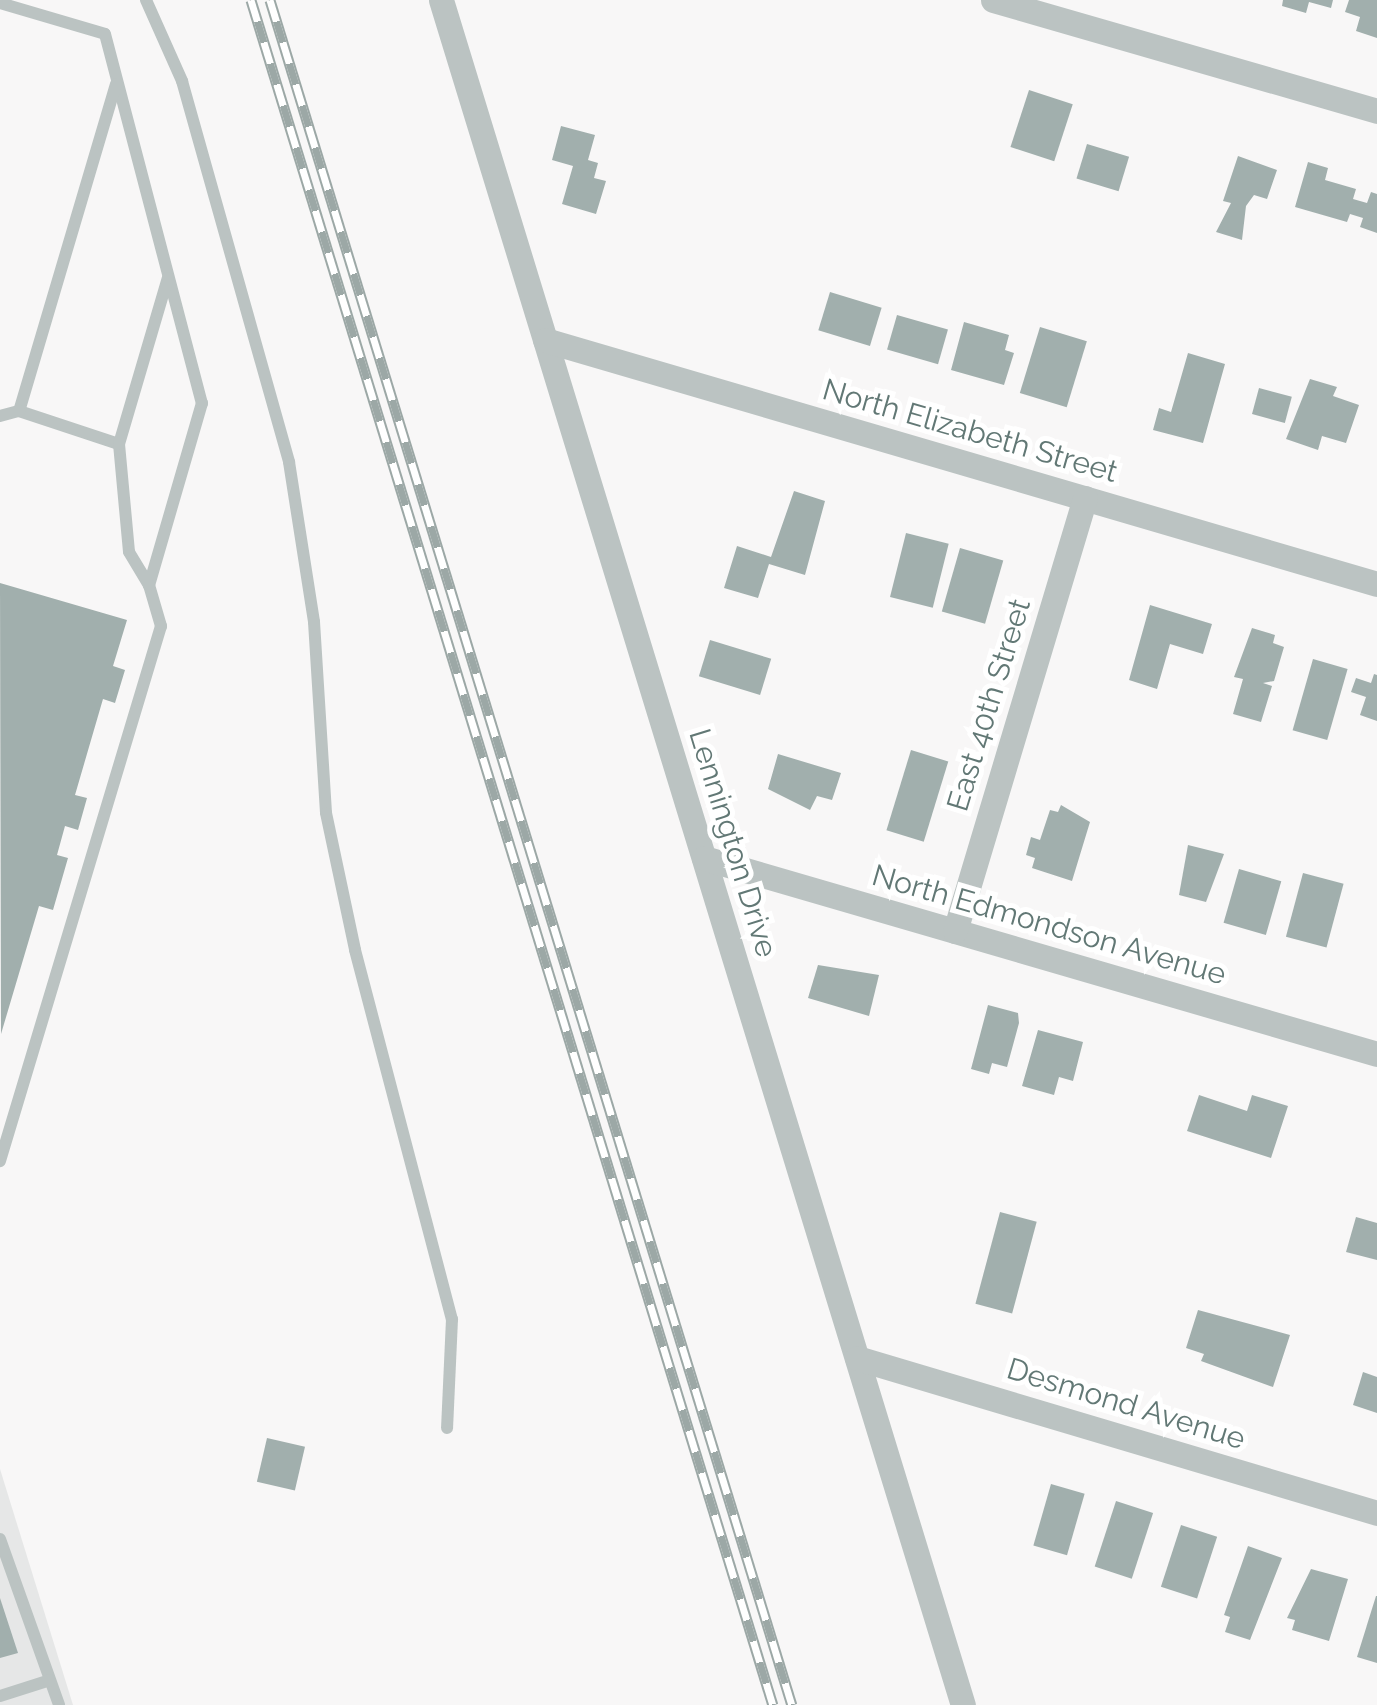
<!DOCTYPE html>
<html>
<head>
<meta charset="utf-8">
<style>
	body { margin:0 }
	#map { position:relative; width:1377px; height:1705px; overflow:hidden; background:#f8f7f7; font-family:Raleway,sans-serif }
	div>[style] { position:absolute }
	.built>* { inset:0; background:#e6e7e7 }
	.building>* { inset:0; background:#a1afad; transform-origin:0 0 }
	.lane>* { height:12px; margin:-6px; padding:0 6px; transform-origin:6px; border-radius:6px; background:#bbc3c2 }
	.street>* { height:25px; margin:-12.5px; padding:0 12.5px; transform-origin:12.5px; border-radius:12.5px; background:#bbc3c2 }
	.rail>* { height:11px; margin-top:-5.5px; transform-origin:0; background:repeating-linear-gradient(90deg,#fff 0 22px,#9ca8a6 0 44px); box-sizing:border-box; border-block:2px solid #9ca8a6 }
	span { translate:-50% -50%; white-space:nowrap; text-align:center; line-height:1.15; -webkit-text-stroke:10px #fff; paint-order:stroke }
	.street-label { font-size:30px; color:#627875 }
</style>
</head>
<body>
<div id="map">
	<div class="built">
		<div style="clip-path:polygon(0 1469px,73px 1705px,0 1705px)"></div>
	</div>
	<div class="building">
		<div style="clip-path:polygon(1283px 0,1333px 0,1331px 8px,1309px 2px,1306px 13px,1282px 6px)"></div>
		<div style="clip-path:polygon(1349px 0,1377px 0,1377px 38px,1356px 31px,1360px 17px,1345px 12px)"></div>
		<div style="left:1029px;top:90px;width:46px;height:60px;rotate:18deg"></div>
		<div style="clip-path:polygon(561px 126px,595px 135px,588px 160px,598px 163px,594px 178px,606px 181px,596px 214px,562px 204px,573px 166px,552px 160px)"></div>
		<div style="left:1087px;top:144px;width:44px;height:36px;rotate:17deg"></div>
		<div style="clip-path:polygon(1238px 156px,1277px 170px,1267px 199px,1254px 195px,1246px 206px,1242px 240px,1216px 232px,1231px 203px,1223px 201px)"></div>
		<div style="clip-path:polygon(1308px 162px,1328px 168px,1325px 180px,1356px 189px,1353px 199px,1367px 203px,1371px 192px,1377px 194px,1377px 233px,1360px 227px,1363px 218px,1350px 214px,1347px 222px,1295px 207px)"></div>
		<div style="left:830px;top:292px;width:54px;height:40px;rotate:17deg"></div>
		<div style="left:897px;top:315px;width:53px;height:36px;rotate:16deg"></div>
		<div style="clip-path:polygon(964px 322px,1009px 335px,1005px 350px,1014px 353px,1004px 385px,951px 370px)"></div>
		<div style="left:1040px;top:327px;width:49px;height:69px;rotate:17deg"></div>
		<div style="clip-path:polygon(1188px 353px,1225px 364px,1203px 443px,1153px 430px,1159px 408px,1171px 412px)"></div>
		<div style="clip-path:polygon(1310px 379px,1337px 387px,1333px 396px,1359px 405px,1346px 443px,1322px 436px,1318px 450px,1286px 439px)"></div>
		<div style="left:1259px;top:388px;width:34px;height:27px;rotate:15deg"></div>
		<div style="clip-path:polygon(794px 491px,825px 501px,805px 575px,769px 564px,758px 598px,724px 588px,737px 546px,771px 557px)"></div>
		<div style="left:906px;top:533px;width:44px;height:66px;rotate:14deg"></div>
		<div style="left:960px;top:548px;width:45px;height:66px;rotate:16deg"></div>
		<div style="clip-path:polygon(0 583px,127px 620px,113px 666px,125px 670px,115px 703px,103px 699px,75px 795px,87px 798px,78px 830px,65px 826px,57px 855px,68px 858px,53px 910px,39px 906px,1px 1034px)"></div>
		<div style="clip-path:polygon(1150px 605px,1212px 624px,1203px 654px,1170px 644px,1157px 689px,1129px 680px)"></div>
		<div style="clip-path:polygon(1252px 628px,1275px 635px,1273px 643px,1284px 647px,1274px 681px,1263px 683px,1272px 686px,1261px 722px,1233px 714px,1243px 679px,1234px 677px)"></div>
		<div style="left:710px;top:640px;width:64px;height:38px;rotate:17deg"></div>
		<div style="left:1313px;top:659px;width:36px;height:74px;rotate:16deg"></div>
		<div style="clip-path:polygon(1374px 674px,1377px 675px,1377px 721px,1360px 715px,1366px 697px,1351px 692px,1356px 678px,1371px 683px)"></div>
		<div style="left:911px;top:750px;width:39px;height:84px;rotate:17deg"></div>
		<div style="clip-path:polygon(778px 754px,841px 773px,832px 800px,817px 796px,810px 810px,768px 789px)"></div>
		<div style="clip-path:polygon(1061px 805px,1090px 822px,1072px 881px,1032px 868px,1035px 858px,1026px 855px,1031px 837px,1040px 840px,1050px 810px,1058px 812px)"></div>
		<div style="clip-path:polygon(1188px 845px,1224px 854px,1206px 902px,1179px 895px)"></div>
		<div style="left:1239px;top:869px;width:44px;height:56px;rotate:16deg"></div>
		<div style="left:1303px;top:873px;width:42px;height:66px;rotate:15deg"></div>
		<div style="clip-path:polygon(818px 965px,879px 975px,869px 1016px,808px 998px)"></div>
		<div style="clip-path:polygon(988px 1005px,1018px 1013px,1019px 1023px,1007px 1067px,992px 1063px,989px 1074px,971px 1069px)"></div>
		<div style="clip-path:polygon(1038px 1030px,1083px 1042px,1073px 1081px,1059px 1077px,1054px 1095px,1022px 1086px)"></div>
		<div style="clip-path:polygon(1199px 1095px,1247px 1111px,1252px 1095px,1288px 1106px,1271px 1158px,1187px 1131px)"></div>
		<div style="left:1000px;top:1212px;width:38px;height:95px;rotate:15deg"></div>
		<div style="clip-path:polygon(1356px 1217px,1377px 1223px,1377px 1260px,1346px 1252px)"></div>
		<div style="clip-path:polygon(1198px 1310px,1290px 1335px,1273px 1387px,1201px 1361px,1204px 1354px,1186px 1348px)"></div>
		<div style="clip-path:polygon(1363px 1372px,1377px 1377px,1377px 1413px,1353px 1405px)"></div>
		<div style="left:267px;top:1438px;width:39px;height:45px;rotate:13deg"></div>
		<div style="left:1051px;top:1484px;width:35px;height:64px;rotate:16deg"></div>
		<div style="left:1116px;top:1501px;width:39px;height:69px;rotate:18deg"></div>
		<div style="left:1181px;top:1525px;width:38px;height:65px;rotate:18deg"></div>
		<div style="clip-path:polygon(1248px 1546px,1282px 1558px,1250px 1640px,1225px 1632px,1230px 1617px,1224px 1615px)"></div>
		<div style="clip-path:polygon(1311px 1569px,1348px 1579px,1329px 1641px,1292px 1630px,1295px 1620px,1287px 1618px)"></div>
		<div style="clip-path:polygon(1376px 1596px,1377px 1596px,1377px 1663px,1357px 1657px)"></div>
		<div style="clip-path:polygon(0 1598px,18px 1653px,0 1658px)"></div>
	</div>
	<div class="lane">
		<div style="left:146px;top:0;width:89px;rotate:66deg"></div>
		<div style="left:182px;top:81px;width:396px;rotate:74.3deg"></div>
		<div style="left:289px;top:462px;width:162px;rotate:81.1deg"></div>
		<div style="left:314px;top:622px;width:191px;rotate:86.4deg"></div>
		<div style="left:326px;top:813px;width:140px;rotate:78deg"></div>
		<div style="left:355px;top:950px;width:382px;rotate:75.3deg"></div>
		<div style="left:452px;top:1319px;width:109px;rotate:92.6deg"></div>
		<div style="left:0;top:3px;width:109px;rotate:16.4deg"></div>
		<div style="left:105px;top:34px;width:382px;rotate:75.3deg"></div>
		<div style="left:202px;top:403px;width:190px;rotate:106.2deg"></div>
		<div style="left:149px;top:585px;width:43px;rotate:73.7deg"></div>
		<div style="left:161px;top:626px;width:559px;rotate:106.75deg"></div>
		<div style="left:116px;top:84px;width:341px;rotate:106.5deg"></div>
		<div style="left:19px;top:411px;width:105px;rotate:18.3deg"></div>
		<div style="left:119px;top:444px;width:108px;rotate:84.7deg"></div>
		<div style="left:129px;top:552px;width:39px;rotate:59deg"></div>
		<div style="left:0;top:416px;width:20px;rotate:-15deg"></div>
		<div style="left:119px;top:444px;width:173px;rotate:-73.6deg"></div>
		<div style="left:0;top:1539px;width:176px;rotate:70.4deg"></div>
		<div style="left:0;top:1696px;width:52px;rotate:-17.7deg"></div>
	</div>
	<div class="street">
		<div style="left:441px;top:0;width:1783px;rotate:72.98deg"></div>
		<div style="left:993px;top:0;width:400px;rotate:16.1deg"></div>
		<div style="left:545px;top:340px;width:867px;rotate:16.34deg"></div>
		<div style="left:704px;top:858px;width:701px;rotate:16.24deg"></div>
		<div style="left:955px;top:931px;width:452px;rotate:-73.3deg"></div>
		<div style="left:857px;top:1358px;width:543px;rotate:16.6deg"></div>
	</div>
	<div class="rail">
		<div style="left:251px;top:0;width:1783px;rotate:72.98deg"></div>
		<div style="left:270px;top:0;width:1783px;rotate:72.98deg"></div>
	</div>
	<div class="street-label">
		<span style="left:970px;top:431px;rotate:16deg">North Elizabeth Street</span>
		<span style="left:989px;top:705px;rotate:-73deg">East 40th Street</span>
		<span style="left:733px;top:843px;rotate:73deg">Lennington Drive</span>
		<span style="left:1049px;top:925px;rotate:16deg">North Edmondson Avenue</span>
		<span style="left:1126px;top:1404px;rotate:17deg">Desmond Avenue</span>
	</div>
</div>
</body>
</html>
